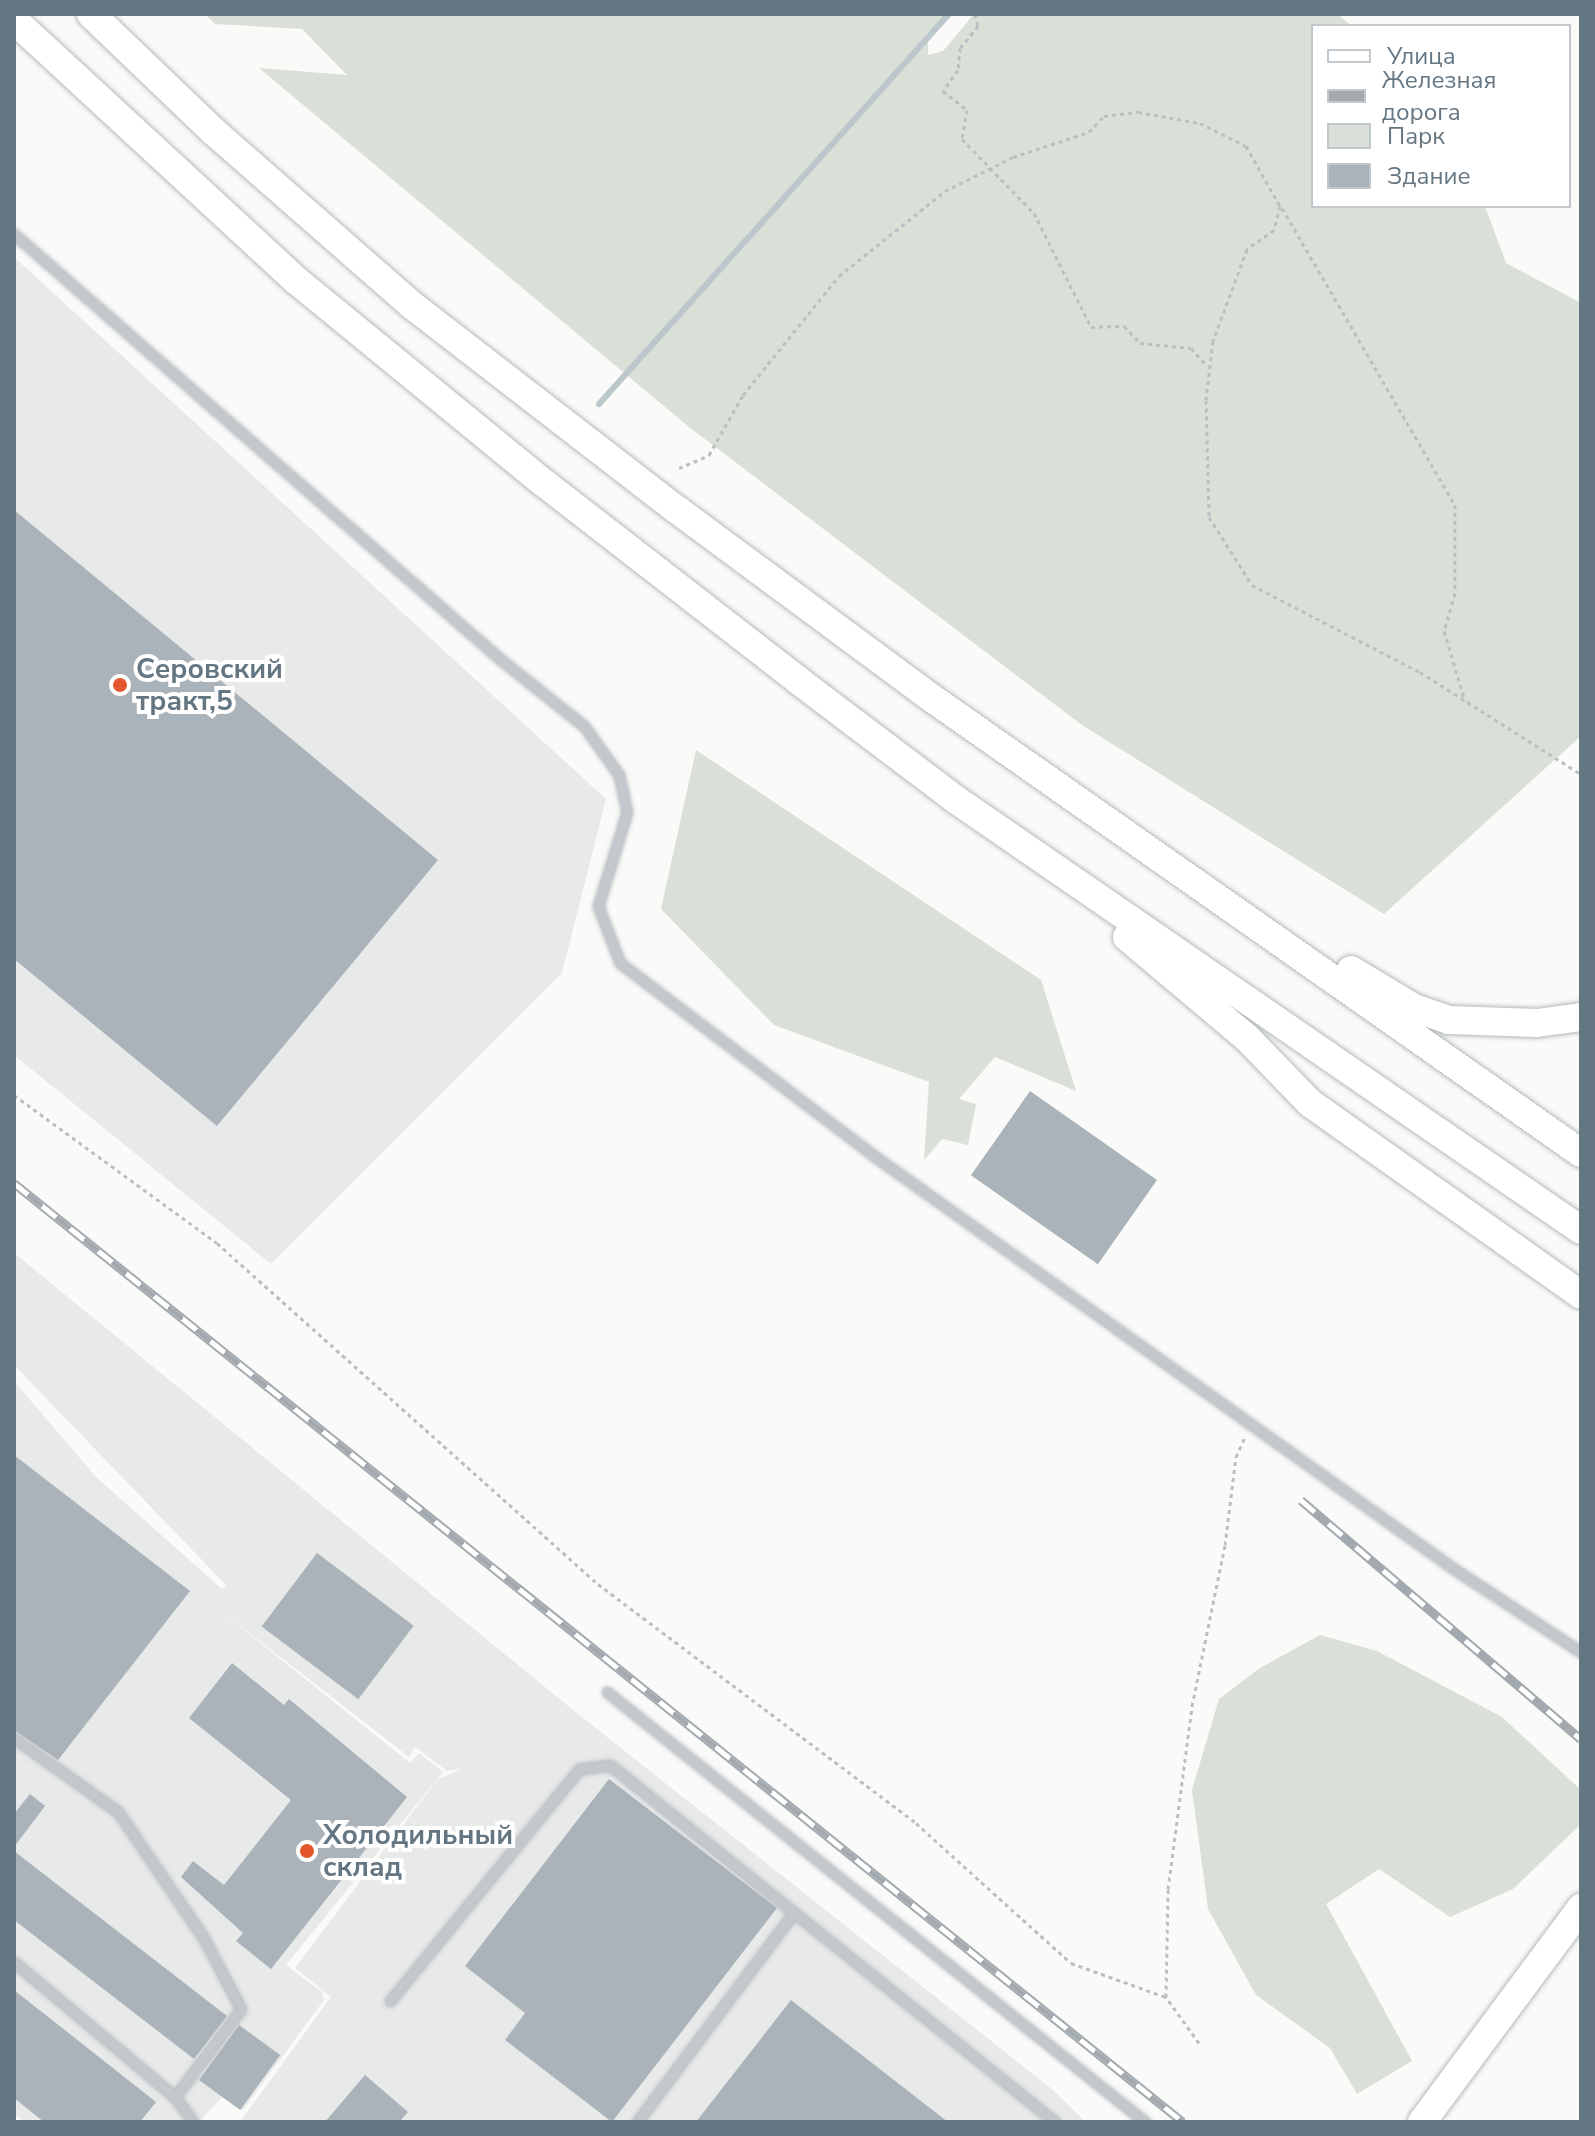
<!DOCTYPE html>
<html>
<head>
<meta charset="utf-8">
<style>
	body { margin:0 }
	#map { position:relative; width:1595px; height:2136px; overflow:hidden; background:#fafaf8; font-family:"Nunito Sans",sans-serif }
	div>[style] { position:absolute }
	.built>* { inset:0; background:#e8e9e9 }
	.green>* { inset:0; background:#dadfd7 }
	.stream>* { height:6px; margin:-3px; padding:0 3px; transform-origin:3px; border-radius:3px; background:#bbc7cb }
	.building>* { inset:0; background:#aab3b9; transform-origin:0 0 }
	.path>* { height:3px; margin-top:-1.5px; transform-origin:0; background:repeating-linear-gradient(90deg,#bbbfc2 0 4px,transparent 0 8px) }
	.roads { filter:drop-shadow(0 0 2px #b5babe) drop-shadow(0 0 2px #b5babe) }
	.lane>* { height:9px; margin:-4.5px; padding:0 4.5px; transform-origin:4.5px; border-radius:4.5px; background:#c3c8cc }
	.primary>* { height:28px; margin:-14px; padding:0 14px; transform-origin:14px; border-radius:14px; background:#fff }
	.rail>* { height:9px; margin-top:-4.5px; transform-origin:0; background:repeating-linear-gradient(90deg,#fff 0 18px,#a2aab0 0 36px); box-sizing:border-box; border-block:2px solid #a2aab0 }
	.dots>* { width:22px; height:22px; translate:-50% -50%; box-sizing:border-box; border:4px solid #fff; border-radius:50% }
	span { translate:-50% -50%; white-space:nowrap; text-align:center; line-height:1.15; -webkit-text-stroke:8px #fff; paint-order:stroke }
	.poi-label { font-size:28px; color:#657683; font-weight:700 }
	.left { translate:0 -50%; text-align:left }
	.frame { position:absolute; inset:0; border:16px solid #657683; pointer-events:none }
	.legend { position:absolute; left:1311px; top:24px; width:260px; height:184px; box-sizing:border-box; background:#fff; border:2px solid #c1c8cd; margin:0; padding:10px 14px; list-style:none; font-size:24px; color:#657683 }
	.legend li { display:flex; align-items:center; gap:16px; height:40px }
	.legend b { width:40px; border:2px solid #c1c8cd }
</style>
</head>
<body>
<div id="map">
	<div class="built">
		<div style="clip-path:polygon(14px 257px,606px 799px,562px 973px,271px 1264px,14px 1055px)"></div>
		<div style="clip-path:polygon(14px 1253px,578px 1714px,1053px 2090px,1086px 2122px,240px 2122px,331px 1997px,295px 1968px,437px 1780px,461px 1769px,447px 1771px,415px 1747px,409px 1757px,212px 1604px,410px 1763px,419px 1753px,443px 1772px,286px 1965px,322px 1992px,324px 2000px,243px 2110px,222px 2097px,199px 2122px,24px 2122px,14px 2114px,14px 1381px,96px 1477px,222px 1589px,226px 1585px,14px 1365px)"></div>
	</div>
	<div class="green">
		<div style="clip-path:polygon(205px 14px,949px 14px,928px 39px,928px 55px,943px 51px,974px 14px,1337px 14px,1352px 26px,1313px 26px,1313px 206px,1485px 206px,1506px 263px,1581px 303px,1581px 736px,1384px 914px,1082px 725px,689px 427px,259px 68px,347px 75px,302px 29px,215px 24px)"></div>
		<div style="clip-path:polygon(696px 750px,1041px 980px,1076px 1091px,995px 1057px,959px 1099px,976px 1104px,968px 1145px,942px 1139px,924px 1160px,929px 1082px,774px 1025px,661px 909px)"></div>
		<div style="clip-path:polygon(1320px 1635px,1377px 1651px,1502px 1717px,1581px 1790px,1581px 1824px,1513px 1889px,1450px 1917px,1379px 1869px,1326px 1904px,1412px 2061px,1357px 2094px,1330px 2048px,1256px 1995px,1208px 1909px,1192px 1790px,1219px 1699px,1260px 1668px)"></div>
	</div>
	<div class="stream">
		<div style="left:599px;top:404px;width:524px;rotate:-48.09deg"></div>
	</div>
	<div class="building">
		<div style="clip-path:polygon(14px 510px,438px 860px,217px 1126px,14px 959px)"></div>
		<div style="left:1030px;top:1091px;width:155px;height:103px;rotate:35deg"></div>
		<div style="clip-path:polygon(14px 1455px,190px 1591px,58px 1760px,14px 1730px)"></div>
		<div style="left:317px;top:1553px;width:121px;height:92px;rotate:37deg"></div>
		<div style="clip-path:polygon(232px 1663px,284px 1705px,289px 1699px,407px 1797px,271px 1969px,236px 1941px,243px 1933px,181px 1877px,193px 1861px,224px 1885px,291px 1800px,189px 1718px)"></div>
		<div style="clip-path:polygon(609px 1779px,777px 1908px,612px 2122px,505px 2040px,525px 2013px,465px 1966px)"></div>
		<div style="clip-path:polygon(30px 1794px,45px 1806px,14px 1847px,14px 1814px)"></div>
		<div style="clip-path:polygon(14px 1851px,227px 2016px,194px 2059px,14px 1920px)"></div>
		<div style="clip-path:polygon(14px 1990px,156px 2102px,140px 2122px,44px 2122px,14px 2098px)"></div>
		<div style="clip-path:polygon(791px 2000px,948px 2122px,696px 2122px)"></div>
		<div style="left:239px;top:2025px;width:51px;height:68px;rotate:36deg"></div>
		<div style="clip-path:polygon(365px 2075px,408px 2112px,399px 2122px,325px 2122px)"></div>
	</div>
	<div class="path">
		<div style="left:975px;top:14px;width:12px;rotate:76deg"></div>
		<div style="left:978px;top:26px;width:28px;rotate:129deg"></div>
		<div style="left:960px;top:48px;width:22px;rotate:95deg"></div>
		<div style="left:958px;top:70px;width:26px;rotate:126deg"></div>
		<div style="left:943px;top:91px;width:31px;rotate:38deg"></div>
		<div style="left:967px;top:110px;width:29px;rotate:100deg"></div>
		<div style="left:962px;top:139px;width:103px;rotate:45.8deg"></div>
		<div style="left:1034px;top:213px;width:127px;rotate:63.4deg"></div>
		<div style="left:1091px;top:327px;width:33px;rotate:-2deg"></div>
		<div style="left:1124px;top:326px;width:23px;rotate:47deg"></div>
		<div style="left:1140px;top:343px;width:51px;rotate:5.6deg"></div>
		<div style="left:1191px;top:348px;width:24px;rotate:48deg"></div>
		<div style="left:1282px;top:208px;width:344px;rotate:59.8deg"></div>
		<div style="left:1455px;top:505px;width:88px;rotate:90deg"></div>
		<div style="left:1455px;top:593px;width:40px;rotate:106deg"></div>
		<div style="left:1444px;top:631px;width:73px;rotate:73.3deg"></div>
		<div style="left:679px;top:468px;width:33px;rotate:-23deg"></div>
		<div style="left:709px;top:455px;width:69px;rotate:-60.5deg"></div>
		<div style="left:743px;top:395px;width:153px;rotate:-51.1deg"></div>
		<div style="left:839px;top:276px;width:136px;rotate:-38.7deg"></div>
		<div style="left:945px;top:191px;width:76px;rotate:-26.6deg"></div>
		<div style="left:1013px;top:157px;width:80px;rotate:-18.2deg"></div>
		<div style="left:1089px;top:132px;width:22px;rotate:-47deg"></div>
		<div style="left:1104px;top:116px;width:34px;rotate:-7deg"></div>
		<div style="left:1138px;top:112px;width:63px;rotate:10.1deg"></div>
		<div style="left:1200px;top:123px;width:51px;rotate:26.6deg"></div>
		<div style="left:1246px;top:146px;width:69px;rotate:60.5deg"></div>
		<div style="left:1280px;top:206px;width:25px;rotate:104deg"></div>
		<div style="left:1274px;top:230px;width:33px;rotate:145deg"></div>
		<div style="left:1247px;top:249px;width:98px;rotate:110.3deg"></div>
		<div style="left:1213px;top:341px;width:59px;rotate:96.8deg"></div>
		<div style="left:1206px;top:400px;width:117px;rotate:88.5deg"></div>
		<div style="left:1209px;top:517px;width:80px;rotate:57.7deg"></div>
		<div style="left:1252px;top:585px;width:189px;rotate:27.4deg"></div>
		<div style="left:1420px;top:672px;width:191px;rotate:32.4deg"></div>
		<div style="left:14px;top:1095px;width:251px;rotate:36.1deg"></div>
		<div style="left:217px;top:1243px;width:511px;rotate:41.83deg"></div>
		<div style="left:598px;top:1584px;width:398px;rotate:36.9deg"></div>
		<div style="left:916px;top:1823px;width:209px;rotate:42.1deg"></div>
		<div style="left:1071px;top:1963px;width:101px;rotate:19.7deg"></div>
		<div style="left:1199px;top:2043px;width:57px;rotate:-125.7deg"></div>
		<div style="left:1166px;top:1997px;width:108px;rotate:-88.9deg"></div>
		<div style="left:1168px;top:1889px;width:185px;rotate:-82.5deg"></div>
		<div style="left:1192px;top:1706px;width:164px;rotate:-78.4deg"></div>
		<div style="left:1225px;top:1545px;width:89px;rotate:-82.9deg"></div>
		<div style="left:1236px;top:1457px;width:22px;rotate:-66deg"></div>
	</div>
	<div class="roads">
		<div class="lane">
			<div style="left:14px;top:234px;width:646px;rotate:41.17deg"></div>
			<div style="left:500px;top:659px;width:107px;rotate:38.6deg"></div>
			<div style="left:584px;top:726px;width:60px;rotate:54.5deg"></div>
			<div style="left:619px;top:775px;width:38px;rotate:78deg"></div>
			<div style="left:627px;top:812px;width:98px;rotate:107.1deg"></div>
			<div style="left:598px;top:906px;width:61px;rotate:68.9deg"></div>
			<div style="left:620px;top:963px;width:323px;rotate:37.2deg"></div>
			<div style="left:877px;top:1158px;width:708px;rotate:35.46deg"></div>
			<div style="left:1454px;top:1569px;width:152px;rotate:33.2deg"></div>
			<div style="left:607px;top:1692px;width:689px;rotate:38.63deg"></div>
			<div style="left:14px;top:1738px;width:128px;rotate:35.4deg"></div>
			<div style="left:118px;top:1812px;width:151px;rotate:55.8deg"></div>
			<div style="left:203px;top:1937px;width:81px;rotate:62.2deg"></div>
			<div style="left:241px;top:2009px;width:110px;rotate:126.9deg"></div>
			<div style="left:14px;top:1962px;width:210px;rotate:40deg"></div>
			<div style="left:175px;top:2097px;width:31px;rotate:54deg"></div>
			<div style="left:390px;top:2001px;width:299px;rotate:-50.8deg"></div>
			<div style="left:579px;top:1769px;width:31px;rotate:-7deg"></div>
			<div style="left:610px;top:1765px;width:571px;rotate:38.74deg"></div>
			<div style="left:637px;top:2122px;width:262px;rotate:-53.2deg"></div>
		</div>
		<div class="primary">
			<div style="left:91px;top:14px;width:169px;rotate:43.8deg"></div>
			<div style="left:213px;top:131px;width:266px;rotate:41.2deg"></div>
			<div style="left:413px;top:306px;width:332px;rotate:37.7deg"></div>
			<div style="left:676px;top:509px;width:320px;rotate:36.5deg"></div>
			<div style="left:933px;top:699px;width:791px;rotate:35.02deg"></div>
			<div style="left:14px;top:20px;width:385px;rotate:42.7deg"></div>
			<div style="left:297px;top:281px;width:319px;rotate:39.3deg"></div>
			<div style="left:544px;top:483px;width:323px;rotate:37.8deg"></div>
			<div style="left:799px;top:681px;width:196px;rotate:37.1deg"></div>
			<div style="left:955px;top:799px;width:760px;rotate:34.55deg"></div>
			<div style="left:1127px;top:937px;width:158px;rotate:40.1deg"></div>
			<div style="left:1248px;top:1039px;width:89px;rotate:45.9deg"></div>
			<div style="left:1310px;top:1103px;width:332px;rotate:35.3deg"></div>
			<div style="left:1351px;top:970px;width:74px;rotate:31.1deg"></div>
			<div style="left:1414px;top:1008px;width:37px;rotate:19deg"></div>
			<div style="left:1449px;top:1020px;width:88px;rotate:2deg"></div>
			<div style="left:1537px;top:1023px;width:44px;rotate:-7.8deg"></div>
			<div style="left:1422px;top:2122px;width:267px;rotate:-53.4deg"></div>
		</div>
	</div>
	<div class="rail">
		<div style="left:14px;top:1183px;width:1499px;rotate:38.77deg"></div>
		<div style="left:1301px;top:1500px;width:368px;rotate:40.5deg"></div>
	</div>
	<div class="dots">
		<div style="left:120px;top:685px;background:#e4572e"></div>
		<div style="left:307px;top:1851px;background:#e4572e"></div>
	</div>
	<div class="poi-label">
		<span class="left" style="left:136px;top:685px">Серовский<br>тракт,5</span>
		<span class="left" style="left:323px;top:1851px">Холодильный<br>склад</span>
	</div>
	<div class="frame"></div>
	<ul class="legend">
	<li><b style="height:10px;background:#fff"></b>Улица</li>
	<li><b style="height:10px;background:#a2aab0"></b>Железная дорога</li>
	<li><b style="height:22px;background:#dadfd7"></b>Парк</li>
	<li><b style="height:22px;background:#aab3b9"></b>Здание</li>
	</ul>
</div>
</body>
</html>
